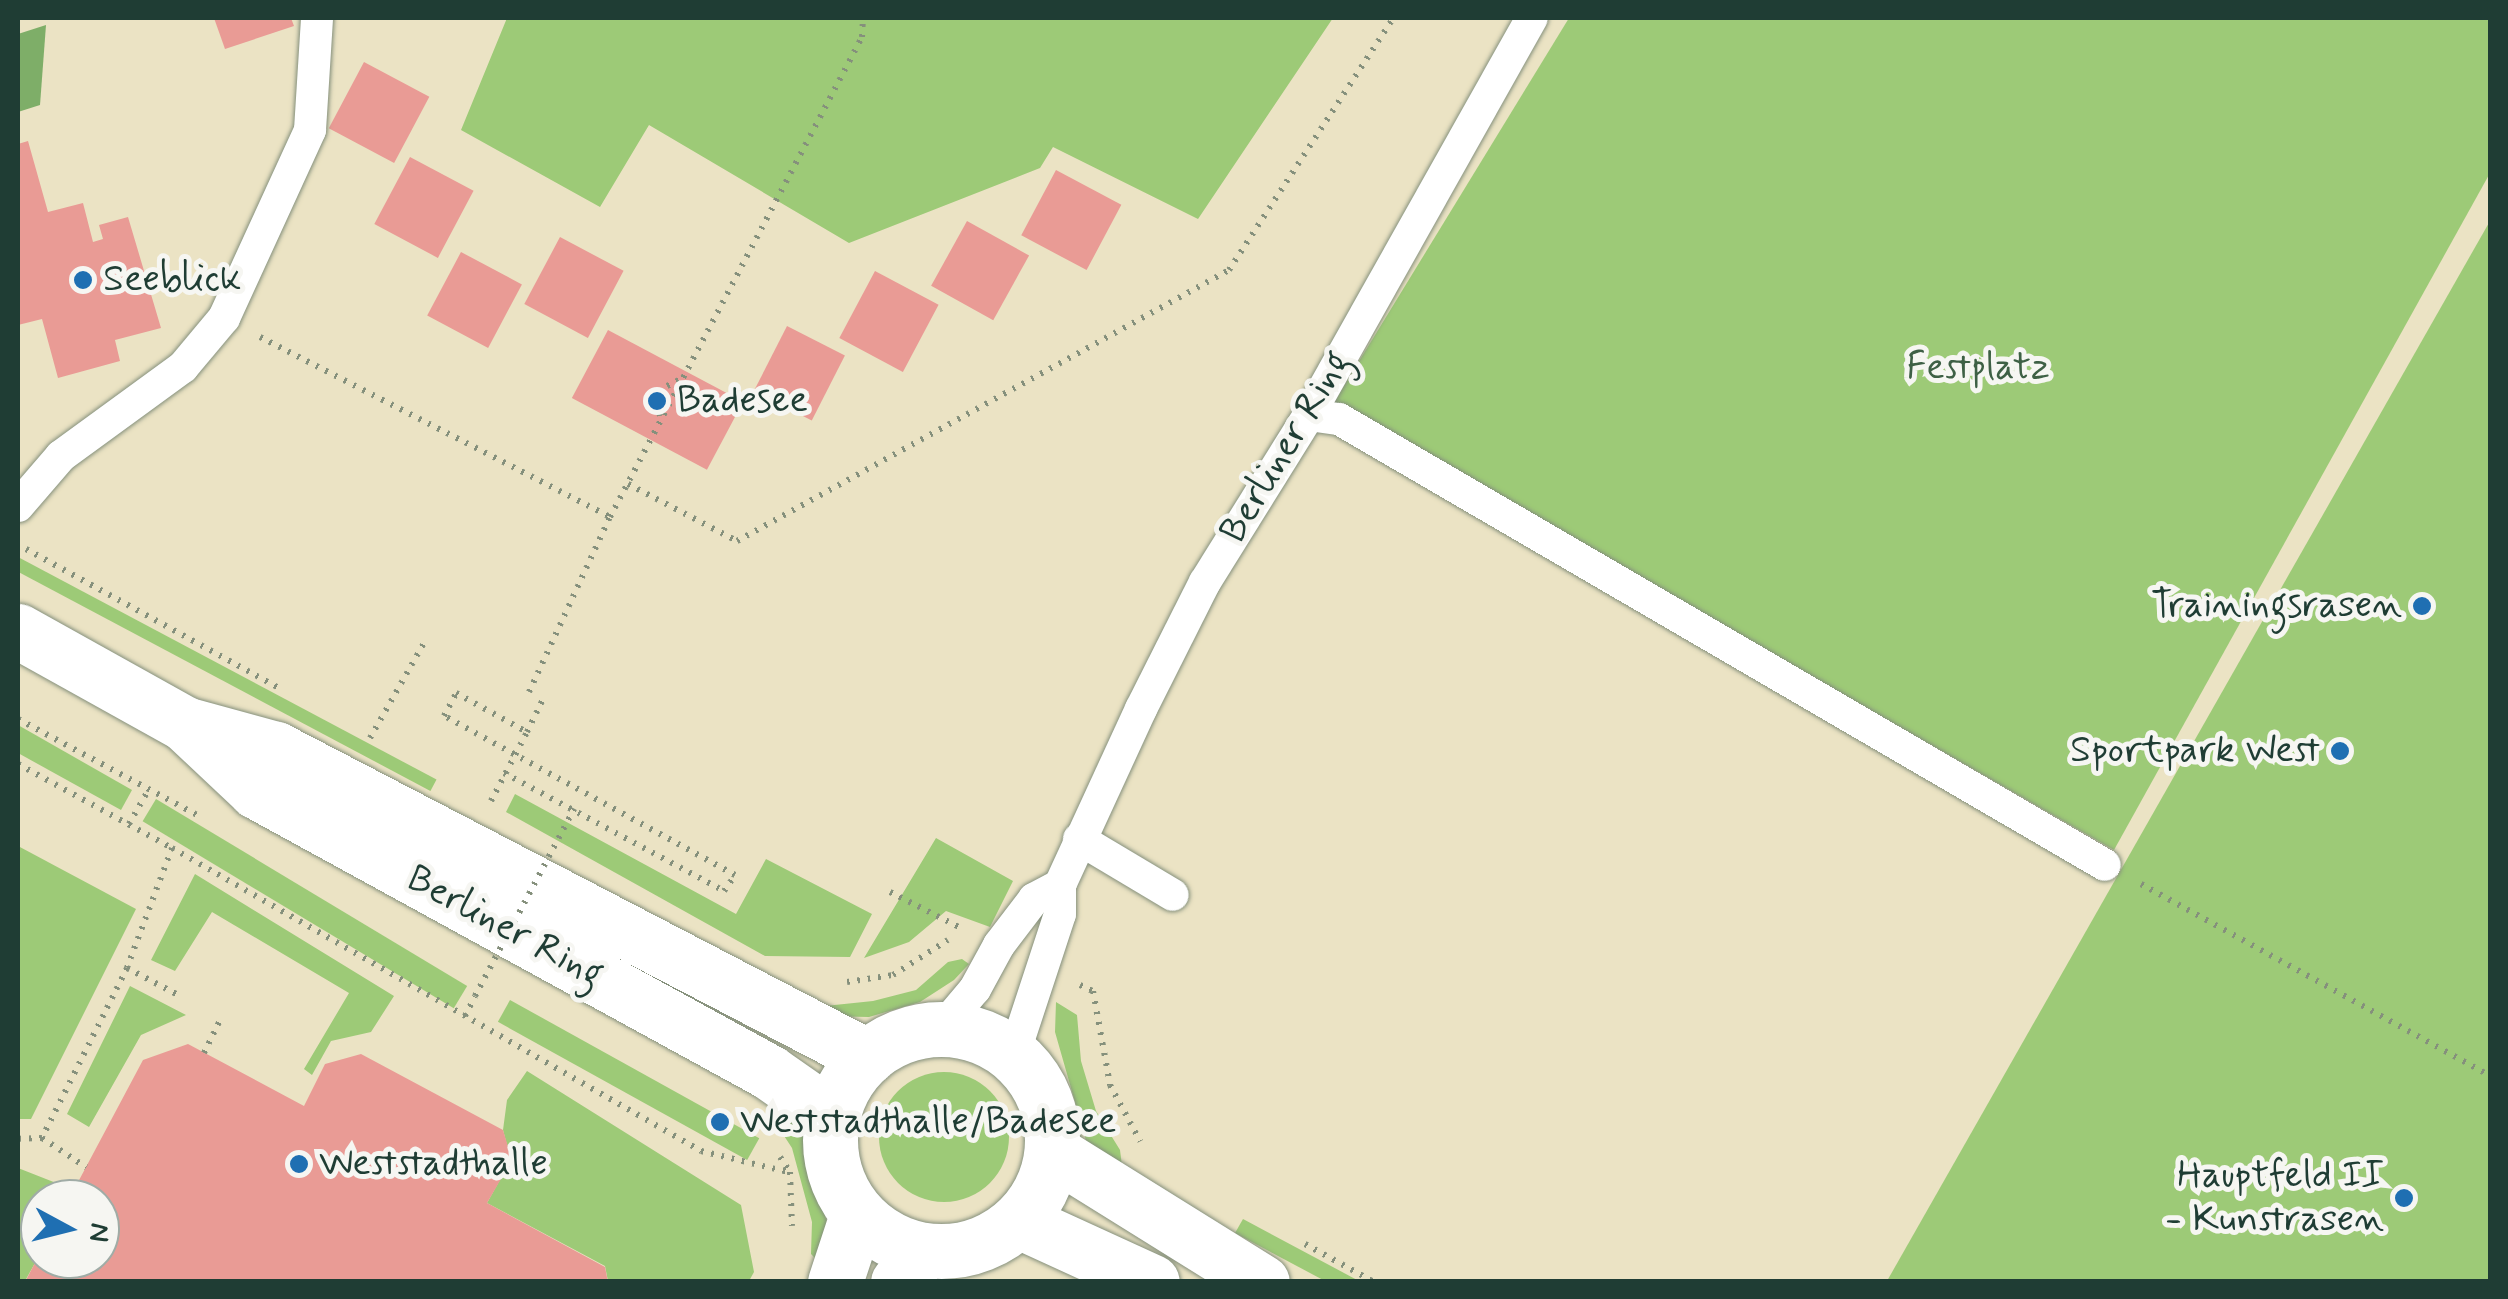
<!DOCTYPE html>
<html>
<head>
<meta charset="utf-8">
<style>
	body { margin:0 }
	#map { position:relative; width:2508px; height:1299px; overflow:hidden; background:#ebe3c4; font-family:Mynerve,sans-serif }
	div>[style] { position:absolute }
	.green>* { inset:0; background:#9dca77; transform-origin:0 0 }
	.round { border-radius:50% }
	.forest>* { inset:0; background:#7eae68 }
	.building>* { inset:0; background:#e99b95; transform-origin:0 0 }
	.path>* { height:6px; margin-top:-3px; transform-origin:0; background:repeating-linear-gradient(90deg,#85907c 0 2.5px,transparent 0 10.5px) }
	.roads { filter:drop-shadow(0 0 2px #85907c) drop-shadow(0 0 2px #85907c) }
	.service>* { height:32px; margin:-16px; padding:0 16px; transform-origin:16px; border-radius:16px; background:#fff }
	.minor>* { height:55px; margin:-27.5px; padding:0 27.5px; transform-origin:27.5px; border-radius:27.5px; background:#fff }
	.tertiary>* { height:55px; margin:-27.5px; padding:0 27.5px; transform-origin:27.5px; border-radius:27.5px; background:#fff }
	.tertiary>.ring { margin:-27.5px; padding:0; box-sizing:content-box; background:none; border:55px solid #fff; border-radius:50% }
	.path-bridge>* { height:6px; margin-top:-3px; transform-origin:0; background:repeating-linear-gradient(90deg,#85907c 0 2.5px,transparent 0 10.5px) }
	.dots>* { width:28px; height:28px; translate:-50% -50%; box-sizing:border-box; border:5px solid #f6f6f2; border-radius:50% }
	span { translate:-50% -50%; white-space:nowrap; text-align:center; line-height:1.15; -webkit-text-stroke:10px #f6f6f2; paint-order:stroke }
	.poi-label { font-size:38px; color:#1f3d34 }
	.left { translate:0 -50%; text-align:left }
	.right { translate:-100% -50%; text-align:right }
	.park-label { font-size:38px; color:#3e6045 }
	.street-label { font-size:38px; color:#1f3d34 }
	.frame { position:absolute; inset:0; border:20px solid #1f3d34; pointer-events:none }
	.north { position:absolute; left:20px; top:1179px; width:100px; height:100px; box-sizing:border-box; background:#f6f6f2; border:2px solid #a0aca6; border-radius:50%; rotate:97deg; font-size:28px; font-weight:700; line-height:40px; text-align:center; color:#1f3d34 }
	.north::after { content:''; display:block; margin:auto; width:35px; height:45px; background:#1f6fb2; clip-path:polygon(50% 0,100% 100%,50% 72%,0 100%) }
</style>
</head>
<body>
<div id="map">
	<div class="green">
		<div style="clip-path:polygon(507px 18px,1333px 18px,1198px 219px,1053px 147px,1040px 168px,849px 243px,649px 125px,600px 207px,461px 130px)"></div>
		<div style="clip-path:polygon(1569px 18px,2490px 18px,2490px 173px,2114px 850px,1334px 402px)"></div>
		<div style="clip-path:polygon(2490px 221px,2490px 1281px,1887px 1281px)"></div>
		<div style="left:18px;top:557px;width:474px;height:13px;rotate:28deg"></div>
		<div style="clip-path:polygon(18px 725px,132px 790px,121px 810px,18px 753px)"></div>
		<div style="clip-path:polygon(515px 794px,736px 914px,766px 859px,872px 914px,850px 957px,765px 956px,506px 812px)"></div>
		<div style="left:156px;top:799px;width:363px;height:26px;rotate:31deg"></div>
		<div style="clip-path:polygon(936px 838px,1013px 881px,990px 927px,946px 911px,909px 942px,864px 958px)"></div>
		<div style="clip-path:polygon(18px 846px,136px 909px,31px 1119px,18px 1119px)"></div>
		<div style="clip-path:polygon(195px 874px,394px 996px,371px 1032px,331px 1041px,312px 1075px,304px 1069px,349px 993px,212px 912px,175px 971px,151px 960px)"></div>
		<div style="clip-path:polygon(962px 959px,969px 964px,954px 980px,920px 1002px,869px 1017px,820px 1016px,825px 1006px,873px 1001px,916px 990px,948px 962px)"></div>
		<div style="clip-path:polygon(130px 986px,186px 1015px,141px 1035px,89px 1127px,67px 1114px)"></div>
		<div style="left:510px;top:1000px;width:285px;height:25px;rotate:29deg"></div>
		<div style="clip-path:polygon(1056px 1002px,1077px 1015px,1081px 1061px,1096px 1111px,1120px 1150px,1122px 1166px,1087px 1144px,1055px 1032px)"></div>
		<div style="clip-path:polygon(527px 1071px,741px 1205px,754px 1272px,749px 1281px,608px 1281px,605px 1266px,487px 1203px,511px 1160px,503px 1130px,507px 1100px)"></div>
		<div class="round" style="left:879px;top:1072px;width:130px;height:130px"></div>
		<div style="clip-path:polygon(772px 1099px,804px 1135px,827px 1223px,822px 1265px,811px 1254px,812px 1222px,792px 1148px,773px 1119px)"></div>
		<div style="clip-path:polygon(18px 1168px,74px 1190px,69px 1199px,40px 1199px,40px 1254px,25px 1281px,18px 1281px)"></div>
		<div style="clip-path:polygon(1243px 1219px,1359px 1281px,1325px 1281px,1235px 1233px)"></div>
	</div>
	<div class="forest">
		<div style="clip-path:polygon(46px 25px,40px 105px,18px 112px,18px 34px)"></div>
	</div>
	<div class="building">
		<div style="clip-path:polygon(214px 18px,291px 18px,294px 26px,225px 49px)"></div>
		<div style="left:364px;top:62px;width:74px;height:75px;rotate:28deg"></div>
		<div style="clip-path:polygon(28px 141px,48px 212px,83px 203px,93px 242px,103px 239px,99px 225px,128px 217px,161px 328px,115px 340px,120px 361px,58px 378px,42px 319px,18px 325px,18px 144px)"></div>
		<div style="left:410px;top:157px;width:72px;height:76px;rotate:28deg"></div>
		<div style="left:1056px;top:170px;width:74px;height:74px;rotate:28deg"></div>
		<div style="left:967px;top:221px;width:71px;height:74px;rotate:29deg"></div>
		<div style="left:560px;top:237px;width:72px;height:76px;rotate:28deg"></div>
		<div style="left:461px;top:252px;width:69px;height:72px;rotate:28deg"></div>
		<div style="left:875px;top:271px;width:72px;height:76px;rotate:28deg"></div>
		<div style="left:787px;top:326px;width:65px;height:73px;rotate:27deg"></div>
		<div style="left:608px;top:330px;width:153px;height:77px;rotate:28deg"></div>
		<div style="clip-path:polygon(188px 1044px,304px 1106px,325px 1064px,361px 1054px,503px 1130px,512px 1160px,487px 1203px,605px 1267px,608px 1282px,25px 1282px,37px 1259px,100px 1259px,100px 1199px,69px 1199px,143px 1060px)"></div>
	</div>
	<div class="path">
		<div style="left:260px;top:337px;width:394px;rotate:27.2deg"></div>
		<div style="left:610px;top:517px;width:542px;rotate:-62.3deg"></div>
		<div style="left:862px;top:37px;width:19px;rotate:-87deg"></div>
		<div style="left:660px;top:416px;width:14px;rotate:-102deg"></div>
		<div style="left:657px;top:402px;width:19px;rotate:-58deg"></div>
		<div style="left:667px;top:386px;width:20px;rotate:-27deg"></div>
		<div style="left:628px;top:484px;width:123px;rotate:27.6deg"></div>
		<div style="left:737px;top:541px;width:562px;rotate:-28.85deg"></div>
		<div style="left:1229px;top:270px;width:301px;rotate:-56.9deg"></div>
		<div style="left:26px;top:549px;width:292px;rotate:28.8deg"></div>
		<div style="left:529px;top:692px;width:193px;rotate:-65.2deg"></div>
		<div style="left:18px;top:719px;width:203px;rotate:28.2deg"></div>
		<div style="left:370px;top:738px;width:112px;rotate:-60.4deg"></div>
		<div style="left:18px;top:764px;width:175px;rotate:28.6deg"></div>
		<div style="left:172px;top:848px;width:128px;rotate:110.6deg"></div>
		<div style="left:127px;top:968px;width:190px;rotate:116.6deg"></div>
		<div style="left:42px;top:1138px;width:24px;rotate:178deg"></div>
		<div style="left:504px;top:773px;width:250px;rotate:28.2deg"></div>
		<div style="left:724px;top:891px;width:19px;rotate:-55deg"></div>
		<div style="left:735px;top:875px;width:332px;rotate:-151.3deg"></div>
		<div style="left:444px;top:716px;width:26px;rotate:-62deg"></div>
		<div style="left:456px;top:693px;width:81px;rotate:28.8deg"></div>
		<div style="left:527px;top:732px;width:37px;rotate:-64deg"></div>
		<div style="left:491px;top:801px;width:78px;rotate:-62.4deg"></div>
		<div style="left:129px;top:824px;width:40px;rotate:-60.3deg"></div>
		<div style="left:172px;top:848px;width:610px;rotate:29.8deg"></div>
		<div style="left:701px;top:1151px;width:89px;rotate:13.6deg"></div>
		<div style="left:2141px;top:884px;width:398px;rotate:28.8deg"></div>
		<div style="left:890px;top:892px;width:77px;rotate:26.9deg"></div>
		<div style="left:127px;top:968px;width:60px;rotate:27.8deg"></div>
		<div style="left:847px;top:982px;width:47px;rotate:-8.7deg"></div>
		<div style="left:893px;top:975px;width:65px;rotate:-32.5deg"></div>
		<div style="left:1080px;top:985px;width:14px;rotate:25deg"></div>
		<div style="left:1093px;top:991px;width:96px;rotate:79.7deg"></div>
		<div style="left:1110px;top:1085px;width:64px;rotate:61.8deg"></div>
		<div style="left:465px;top:1016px;width:22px;rotate:-63deg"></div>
		<div style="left:204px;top:1053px;width:37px;rotate:-64deg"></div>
		<div style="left:42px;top:1138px;width:53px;rotate:33.4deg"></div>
		<div style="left:780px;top:1157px;width:18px;rotate:56deg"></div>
		<div style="left:790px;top:1172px;width:54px;rotate:87.9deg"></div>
		<div style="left:1305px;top:1244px;width:79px;rotate:28.8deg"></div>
	</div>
	<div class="roads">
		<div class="service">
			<div style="left:1309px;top:415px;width:30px;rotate:8deg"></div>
			<div style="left:1339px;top:419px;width:886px;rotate:30.21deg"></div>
			<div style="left:18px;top:506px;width:66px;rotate:-49.3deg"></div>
			<div style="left:61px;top:456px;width:151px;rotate:-36.1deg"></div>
			<div style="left:183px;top:367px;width:64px;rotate:-50.1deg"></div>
			<div style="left:224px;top:318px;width:207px;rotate:-65.4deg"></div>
			<div style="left:310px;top:130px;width:112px;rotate:-86.4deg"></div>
			<div style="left:1079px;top:839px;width:109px;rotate:30.8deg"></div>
			<div style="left:942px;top:1028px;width:51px;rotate:-49.8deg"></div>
			<div style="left:975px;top:989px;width:50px;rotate:-61.4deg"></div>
			<div style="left:999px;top:945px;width:58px;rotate:-52.7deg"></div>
			<div style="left:1034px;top:899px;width:30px;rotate:-28deg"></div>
			<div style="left:1014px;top:1054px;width:147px;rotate:-71.8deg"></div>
			<div style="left:1060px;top:914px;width:29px;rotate:-90deg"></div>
			<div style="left:1060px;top:885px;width:194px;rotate:-65.3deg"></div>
			<div style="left:1141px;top:709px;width:142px;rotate:-63.3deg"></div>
			<div style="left:1205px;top:582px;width:197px;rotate:-58.1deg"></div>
			<div style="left:1309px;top:415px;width:455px;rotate:-60.7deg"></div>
		</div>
		<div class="minor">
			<div style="left:835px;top:1282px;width:71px;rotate:-71.8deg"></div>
			<div style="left:898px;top:1282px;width:40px;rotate:-51deg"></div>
		</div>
		<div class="tertiary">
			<div style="left:18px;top:631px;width:191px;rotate:29.1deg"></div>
			<div style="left:185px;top:724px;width:98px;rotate:43.3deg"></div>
			<div style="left:256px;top:791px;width:585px;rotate:28.71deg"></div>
			<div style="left:769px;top:1072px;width:49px;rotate:35deg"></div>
			<div style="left:809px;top:1100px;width:32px;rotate:49deg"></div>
			<div style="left:192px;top:726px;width:87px;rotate:15.3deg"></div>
			<div style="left:276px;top:749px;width:667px;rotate:27.49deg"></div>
			<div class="ring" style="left:830px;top:1029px;width:167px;height:167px"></div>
			<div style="left:1053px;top:1152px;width:246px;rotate:31.9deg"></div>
			<div style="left:1019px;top:1221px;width:146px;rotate:24.6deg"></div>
		</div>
	</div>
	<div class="path-bridge">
		<div style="left:475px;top:996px;width:212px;rotate:-62.1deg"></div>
	</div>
	<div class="dots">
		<div style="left:83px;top:280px;background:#1f6fb2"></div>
		<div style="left:657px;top:401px;background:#1f6fb2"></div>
		<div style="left:2422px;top:606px;background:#1f6fb2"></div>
		<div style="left:2340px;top:751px;background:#1f6fb2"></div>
		<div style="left:720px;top:1122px;background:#1f6fb2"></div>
		<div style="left:299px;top:1164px;background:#1f6fb2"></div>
		<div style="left:2404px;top:1198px;background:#1f6fb2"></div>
	</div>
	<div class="poi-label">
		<span class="left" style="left:103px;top:280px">Seeblick</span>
		<span class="left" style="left:677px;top:401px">Badesee</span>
		<span class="right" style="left:2402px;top:606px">Trainingsrasen</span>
		<span class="right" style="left:2320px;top:751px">Sportpark West</span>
		<span class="left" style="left:740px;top:1122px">Weststadthalle/Badesee</span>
		<span class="left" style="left:319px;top:1164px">Weststadthalle</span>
		<span class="right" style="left:2384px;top:1198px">Hauptfeld II<br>- Kunstrasen</span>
	</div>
	<div class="park-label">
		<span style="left:1978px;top:368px">Festplatz</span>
	</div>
	<div class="street-label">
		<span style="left:1286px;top:447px;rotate:-59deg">Berliner Ring</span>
		<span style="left:505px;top:927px;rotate:28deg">Berliner Ring</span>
	</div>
	<div class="frame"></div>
	<div class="north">N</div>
</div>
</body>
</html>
